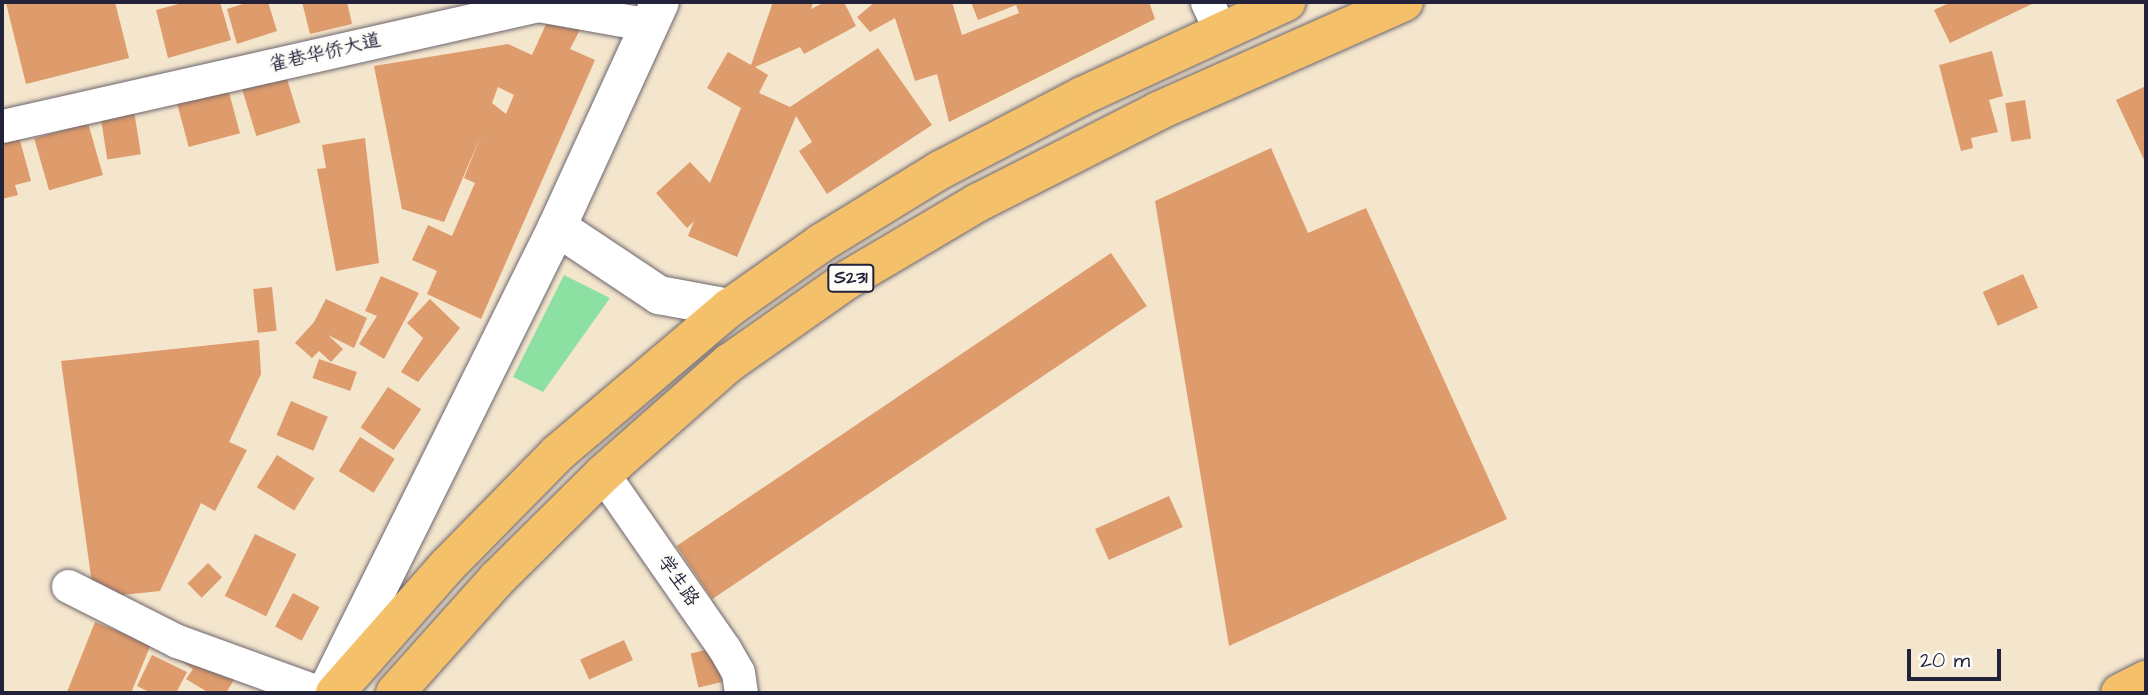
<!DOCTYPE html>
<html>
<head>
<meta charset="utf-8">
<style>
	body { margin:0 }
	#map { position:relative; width:2148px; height:695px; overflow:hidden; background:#f4e5cd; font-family:"Architects Daughter","LXGW WenKai TC",sans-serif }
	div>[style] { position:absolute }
	.green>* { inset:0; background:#8ce0a2 }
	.building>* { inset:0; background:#de9b6c; transform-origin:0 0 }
	.roads { filter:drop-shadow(0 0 2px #6c666e) drop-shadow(0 0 2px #6c666e) }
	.minor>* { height:33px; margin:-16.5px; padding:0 16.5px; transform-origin:16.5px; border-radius:16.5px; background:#fff }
	.tertiary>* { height:38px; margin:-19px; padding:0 19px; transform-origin:19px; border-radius:19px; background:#fff }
	.primary>* { height:38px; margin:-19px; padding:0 19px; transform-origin:19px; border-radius:19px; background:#f4c16a }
	.motorway>* { height:38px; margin:-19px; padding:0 19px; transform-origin:19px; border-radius:19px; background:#f4c16a }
	span { translate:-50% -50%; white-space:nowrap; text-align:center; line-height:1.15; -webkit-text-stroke:6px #fdfcf7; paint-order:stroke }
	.shield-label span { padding:2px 5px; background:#fdfcf7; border:2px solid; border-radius:5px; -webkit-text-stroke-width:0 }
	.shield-label { font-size:18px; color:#22223b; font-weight:700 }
	.street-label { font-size:19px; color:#22223b }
	.frame { position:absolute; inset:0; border:4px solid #22223b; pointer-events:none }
	.scale { position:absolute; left:1907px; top:649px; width:94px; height:32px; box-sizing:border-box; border:4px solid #22223b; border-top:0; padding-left:9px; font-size:21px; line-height:24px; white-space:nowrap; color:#22223b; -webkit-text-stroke:5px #fdfcf7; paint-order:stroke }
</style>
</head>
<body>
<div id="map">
	<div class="green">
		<div style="clip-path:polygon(564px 275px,610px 298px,543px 392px,513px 377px)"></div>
	</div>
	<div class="building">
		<div style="clip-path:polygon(115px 2px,129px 58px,26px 84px,6px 3px)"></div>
		<div style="clip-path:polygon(186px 2px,220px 2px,231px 40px,168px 58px,156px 10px)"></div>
		<div style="clip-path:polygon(249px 2px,268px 2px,277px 31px,237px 44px,227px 9px)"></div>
		<div style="clip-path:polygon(302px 2px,347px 2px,352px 24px,310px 34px)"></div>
		<div style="clip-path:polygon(773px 2px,813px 2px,811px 9px,825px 2px,844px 2px,856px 26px,804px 54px,800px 47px,755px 67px,768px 75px,759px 93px,790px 107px,878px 48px,932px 125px,827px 194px,799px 151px,812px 142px,796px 116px,737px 257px,688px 236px,694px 221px,687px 228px,656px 193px,690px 162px,710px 183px,741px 108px,707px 88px,728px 52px,751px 65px)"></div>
		<div style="clip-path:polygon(875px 2px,952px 2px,962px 35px,1019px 13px,1016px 5px,978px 20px,971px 2px,1149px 2px,1155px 19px,949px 122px,937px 74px,915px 81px,895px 18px,870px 32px,857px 17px)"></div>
		<div style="clip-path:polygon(1951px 2px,2031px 2px,2032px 4px,1950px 43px,1934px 10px)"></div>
		<div style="clip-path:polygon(evenodd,553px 9px,583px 24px,570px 49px,595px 60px,481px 319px,427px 294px,437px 271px,412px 260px,428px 225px,452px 236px,475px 183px,464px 178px,482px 133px,444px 222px,402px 209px,374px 66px,508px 44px,532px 55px,553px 9px,498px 87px,514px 95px,506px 114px,492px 103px,498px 87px)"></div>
		<div style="clip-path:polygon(1992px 51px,2003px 96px,1989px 100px,1998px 132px,1971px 138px,1973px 148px,1961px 151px,1939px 65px)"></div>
		<div style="left:284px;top:69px;width:56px;height:46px;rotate:73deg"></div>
		<div style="left:227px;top:85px;width:50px;height:53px;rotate:75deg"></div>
		<div style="clip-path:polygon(2146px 86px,2146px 164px,2116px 100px)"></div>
		<div style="left:132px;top:98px;width:57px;height:34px;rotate:81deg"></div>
		<div style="left:2025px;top:100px;width:39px;height:20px;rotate:81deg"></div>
		<div style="left:88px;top:123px;width:54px;height:56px;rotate:74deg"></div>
		<div style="clip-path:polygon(18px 133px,31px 181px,15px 185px,18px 195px,2px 199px,2px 138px)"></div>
		<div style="clip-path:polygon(365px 138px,379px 263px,336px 271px,317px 169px,326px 168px,322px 145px)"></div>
		<div style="clip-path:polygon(1271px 148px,1308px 233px,1366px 208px,1507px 519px,1229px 646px,1155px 201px)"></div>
		<div style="left:1111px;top:253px;width:64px;height:524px;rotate:56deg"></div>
		<div style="left:2023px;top:274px;width:37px;height:44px;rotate:66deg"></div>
		<div style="clip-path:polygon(381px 276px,419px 293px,384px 359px,359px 344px,377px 316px,365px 311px)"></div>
		<div style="left:272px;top:287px;width:44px;height:19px;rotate:84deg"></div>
		<div style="clip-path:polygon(326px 299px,367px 318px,354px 348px,328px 335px,343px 349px,331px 362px,319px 351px,312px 358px,295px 343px,314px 322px)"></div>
		<div style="clip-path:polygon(430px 299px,460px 328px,418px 382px,401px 372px,423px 338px,407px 323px)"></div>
		<div style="clip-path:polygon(259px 340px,261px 374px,229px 442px,247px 450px,215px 511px,201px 503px,160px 591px,94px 598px,61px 361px)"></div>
		<div style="left:319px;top:359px;width:40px;height:20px;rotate:19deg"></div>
		<div style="left:388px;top:387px;width:40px;height:49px;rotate:34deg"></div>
		<div style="left:291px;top:401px;width:40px;height:37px;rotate:23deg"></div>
		<div style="left:360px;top:437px;width:41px;height:40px;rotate:32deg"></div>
		<div style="left:277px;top:455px;width:44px;height:38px;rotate:32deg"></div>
		<div style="left:1169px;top:496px;width:34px;height:81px;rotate:66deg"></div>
		<div style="left:255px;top:534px;width:46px;height:69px;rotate:26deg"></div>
		<div style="left:208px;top:563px;width:20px;height:29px;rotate:45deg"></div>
		<div style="left:293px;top:593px;width:30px;height:38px;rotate:28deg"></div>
		<div style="clip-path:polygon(95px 622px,151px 644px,131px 693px,67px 692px)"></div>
		<div style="left:624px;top:640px;width:22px;height:48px;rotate:66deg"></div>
		<div style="left:714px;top:648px;width:35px;height:24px;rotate:77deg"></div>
		<div style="clip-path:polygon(162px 649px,241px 668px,226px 693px,209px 693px,186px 679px,193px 669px)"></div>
		<div style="clip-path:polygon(152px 655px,187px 672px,176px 693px,151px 693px,137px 686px)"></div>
	</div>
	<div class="roads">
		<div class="minor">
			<div style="left:1207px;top:2px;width:33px;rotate:65deg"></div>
			<div style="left:2px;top:126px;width:549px;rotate:-12.72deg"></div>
			<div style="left:538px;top:5px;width:114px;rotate:10.1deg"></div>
			<div style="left:603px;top:474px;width:212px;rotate:55.2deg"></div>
			<div style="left:724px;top:648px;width:28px;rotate:60deg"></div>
			<div style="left:738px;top:672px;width:21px;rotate:82deg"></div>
			<div style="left:68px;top:586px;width:122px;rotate:26.8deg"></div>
			<div style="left:177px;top:641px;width:153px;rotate:19.9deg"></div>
		</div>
		<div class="tertiary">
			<div style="left:557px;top:227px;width:123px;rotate:33.7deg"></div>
			<div style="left:659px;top:295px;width:71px;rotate:10.5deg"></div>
			<div style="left:326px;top:693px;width:520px;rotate:-63.63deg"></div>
			<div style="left:557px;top:227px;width:247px;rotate:-65.4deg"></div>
		</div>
		<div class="primary">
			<div style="left:335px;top:693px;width:168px;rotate:-48.6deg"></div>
			<div style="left:446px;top:567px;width:160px;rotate:-45.5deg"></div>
			<div style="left:558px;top:453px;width:224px;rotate:-40.3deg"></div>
			<div style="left:729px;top:308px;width:113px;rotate:-35.2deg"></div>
			<div style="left:821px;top:243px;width:140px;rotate:-31.5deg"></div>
			<div style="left:940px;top:170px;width:160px;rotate:-27.5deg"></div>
			<div style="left:1082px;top:96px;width:225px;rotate:-24.7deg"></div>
			<div style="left:395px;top:693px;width:153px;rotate:-48.2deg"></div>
			<div style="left:497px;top:579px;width:149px;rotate:-44.7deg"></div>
			<div style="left:603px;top:474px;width:168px;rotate:-41.4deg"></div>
			<div style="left:729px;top:363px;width:144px;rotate:-35.1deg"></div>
			<div style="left:847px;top:280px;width:153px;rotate:-30.6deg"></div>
			<div style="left:979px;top:202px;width:201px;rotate:-26.9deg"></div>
			<div style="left:1158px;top:111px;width:269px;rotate:-23.9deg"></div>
		</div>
		<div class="motorway">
			<div style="left:2120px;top:693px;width:29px;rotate:-27deg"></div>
		</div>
	</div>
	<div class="shield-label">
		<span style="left:851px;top:278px">S231</span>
	</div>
	<div class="street-label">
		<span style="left:325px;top:53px;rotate:-13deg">雀巷华侨大道</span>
		<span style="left:678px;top:581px;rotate:55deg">学生路</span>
	</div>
	<div class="frame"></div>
	<div class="scale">20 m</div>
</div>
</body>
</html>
